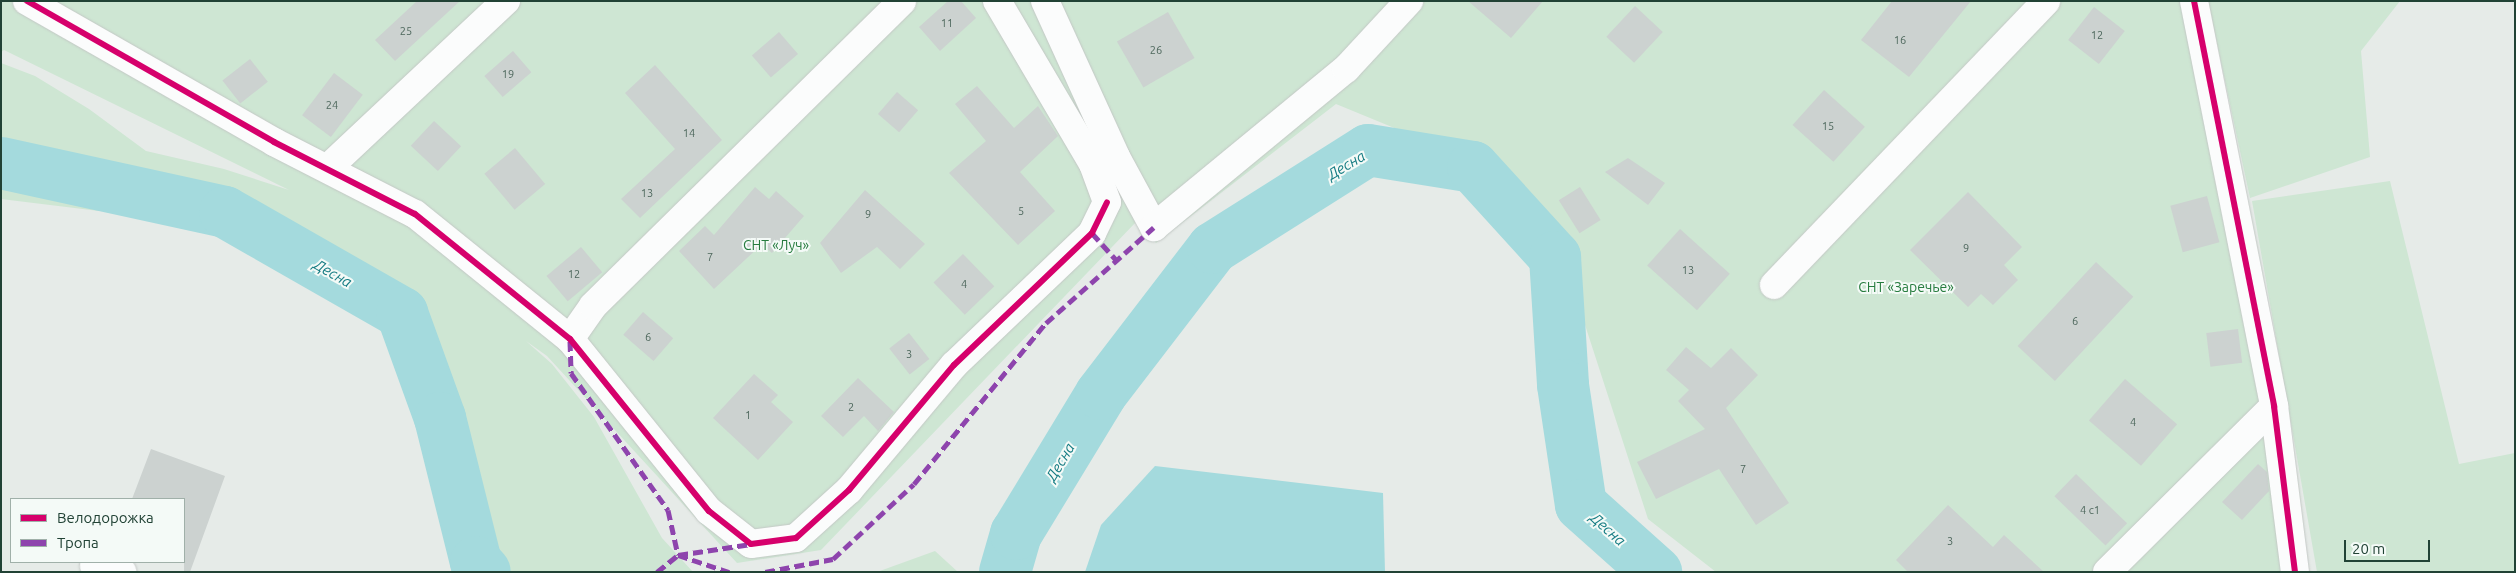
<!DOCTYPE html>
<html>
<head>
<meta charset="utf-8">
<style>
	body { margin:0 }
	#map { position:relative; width:2516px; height:573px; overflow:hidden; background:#e6ebe8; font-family:Ubuntu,sans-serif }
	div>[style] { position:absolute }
	.green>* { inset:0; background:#cee6d3 }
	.water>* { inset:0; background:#a4dadd }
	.river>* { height:52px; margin:-26px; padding:0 26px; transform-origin:26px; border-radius:26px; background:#a4dadd }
	.building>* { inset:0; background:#ccd2d0; transform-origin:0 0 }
	.roads { filter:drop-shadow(0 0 1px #c3c8c5) drop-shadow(0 0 1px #c3c8c5) }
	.minor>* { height:28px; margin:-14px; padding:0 14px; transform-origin:14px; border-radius:14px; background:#fbfcfc }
	.quiet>* { height:5px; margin-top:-2.5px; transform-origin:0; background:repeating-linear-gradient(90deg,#8e44ad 0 10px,transparent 0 15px) }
	.cycleway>* { height:6px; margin:-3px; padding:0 3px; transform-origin:3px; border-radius:3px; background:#d6006c }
	span { translate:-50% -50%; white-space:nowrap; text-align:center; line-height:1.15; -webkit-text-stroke:4px #f4faf7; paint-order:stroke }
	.number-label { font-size:11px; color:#4d675c }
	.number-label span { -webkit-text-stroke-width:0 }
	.park-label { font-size:14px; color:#277c3f }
	.water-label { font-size:15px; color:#157c83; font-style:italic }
	.frame { position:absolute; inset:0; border:2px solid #214235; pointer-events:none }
	.legend { position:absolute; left:10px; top:498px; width:175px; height:65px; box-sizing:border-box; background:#f4faf7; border:1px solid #a0b0a9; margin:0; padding:6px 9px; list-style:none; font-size:15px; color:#214235 }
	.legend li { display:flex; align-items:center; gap:10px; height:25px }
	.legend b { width:25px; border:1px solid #a0b0a9 }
	.scale { position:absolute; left:2344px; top:540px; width:86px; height:22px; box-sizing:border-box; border:2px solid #214235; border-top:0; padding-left:6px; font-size:15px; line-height:18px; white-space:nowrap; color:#214235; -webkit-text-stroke:4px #f4faf7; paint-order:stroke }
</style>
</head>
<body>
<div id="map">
	<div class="green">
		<div style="clip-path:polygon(1px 1px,2202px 1px,2302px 572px,1716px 572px,1648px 519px,1562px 254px,1477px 162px,1336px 104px,1156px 243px,1136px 222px,821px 550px,737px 563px,547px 356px,526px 341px,552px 364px,594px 417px,662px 538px,693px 572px,507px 572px,476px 537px,449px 401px,369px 282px,293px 239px,214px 203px,99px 211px,1px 199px,1px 63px,35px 76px,89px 109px,146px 151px,224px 169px,289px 190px,4px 50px,1px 52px)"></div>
		<div style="clip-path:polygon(2208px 1px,2400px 1px,2361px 51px,2370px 157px,2250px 198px)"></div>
		<div style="clip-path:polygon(2390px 181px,2459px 464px,2515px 453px,2515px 572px,2317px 572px,2252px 201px)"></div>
		<div style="clip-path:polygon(935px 551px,958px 572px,877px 572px)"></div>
	</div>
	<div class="water">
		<div style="clip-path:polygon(1155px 466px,1383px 493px,1385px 572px,1085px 572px,1101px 525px)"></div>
	</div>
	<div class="river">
		<div style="left:1px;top:163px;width:229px;rotate:12.3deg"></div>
		<div style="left:225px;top:212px;width:204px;rotate:29.7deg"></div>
		<div style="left:402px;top:313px;width:112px;rotate:70.1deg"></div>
		<div style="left:440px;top:418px;width:148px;rotate:76deg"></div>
		<div style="left:476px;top:562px;width:13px;rotate:48deg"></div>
		<div style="left:1005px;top:572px;width:40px;rotate:-74deg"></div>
		<div style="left:1016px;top:534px;width:164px;rotate:-58.7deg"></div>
		<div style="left:1101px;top:394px;width:184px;rotate:-52.5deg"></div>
		<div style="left:1213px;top:248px;width:183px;rotate:-32.3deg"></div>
		<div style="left:1368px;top:150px;width:106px;rotate:9.2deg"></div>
		<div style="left:1473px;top:167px;width:122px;rotate:47.7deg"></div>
		<div style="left:1555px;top:257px;width:128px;rotate:86.4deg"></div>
		<div style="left:1563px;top:385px;width:121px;rotate:81.5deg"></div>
		<div style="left:1581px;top:505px;width:101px;rotate:41.8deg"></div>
	</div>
	<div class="building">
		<div style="clip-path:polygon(417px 1px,460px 1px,395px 61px,375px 40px)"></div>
		<div style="clip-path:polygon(948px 1px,961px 1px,976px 18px,940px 51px,919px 27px)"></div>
		<div style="clip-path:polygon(1468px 1px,1543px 1px,1511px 38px)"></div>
		<div style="clip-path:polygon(1892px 1px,1971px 1px,1909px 77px,1861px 40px)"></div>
		<div style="left:1635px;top:6px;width:38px;height:42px;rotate:43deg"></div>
		<div style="left:2094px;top:7px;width:39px;height:42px;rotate:38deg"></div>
		<div style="left:1168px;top:12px;width:53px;height:59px;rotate:60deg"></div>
		<div style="left:779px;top:32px;width:29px;height:36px;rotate:49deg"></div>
		<div style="left:513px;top:51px;width:28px;height:38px;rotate:49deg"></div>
		<div style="left:250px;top:59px;width:29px;height:35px;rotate:52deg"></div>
		<div style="clip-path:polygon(655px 65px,722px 140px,640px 218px,621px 199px,675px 149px,625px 93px)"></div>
		<div style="left:334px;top:73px;width:36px;height:53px;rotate:37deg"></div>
		<div style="clip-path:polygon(977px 86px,1014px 128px,1038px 106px,1058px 136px,1020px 172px,1055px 211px,1018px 245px,949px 173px,986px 141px,955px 104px)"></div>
		<div style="left:1824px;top:90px;width:55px;height:47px;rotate:42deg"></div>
		<div style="left:897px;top:92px;width:28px;height:29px;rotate:41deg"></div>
		<div style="left:434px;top:121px;width:37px;height:34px;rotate:43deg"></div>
		<div style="left:515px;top:148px;width:47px;height:40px;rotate:50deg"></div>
		<div style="clip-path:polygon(1628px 158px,1665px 183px,1648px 205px,1605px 172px)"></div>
		<div style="clip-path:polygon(755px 187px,769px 199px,776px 191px,804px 216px,772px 253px,762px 244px,714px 289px,679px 251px,705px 226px,714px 235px)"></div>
		<div style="left:1580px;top:187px;width:39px;height:25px;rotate:58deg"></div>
		<div style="clip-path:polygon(865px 190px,925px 244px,900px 269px,877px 247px,841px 273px,820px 243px)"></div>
		<div style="clip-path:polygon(1968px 192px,2022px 247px,2004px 265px,2018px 280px,1993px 305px,1981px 294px,1968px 307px,1910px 250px)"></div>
		<div style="left:2207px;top:196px;width:48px;height:38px;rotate:75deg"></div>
		<div style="left:1680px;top:229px;width:67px;height:49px;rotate:42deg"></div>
		<div style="left:581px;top:247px;width:33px;height:45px;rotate:50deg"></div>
		<div style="left:963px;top:254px;width:45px;height:41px;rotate:46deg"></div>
		<div style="left:2096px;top:262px;width:51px;height:115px;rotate:43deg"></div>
		<div style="left:643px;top:312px;width:40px;height:30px;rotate:41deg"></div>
		<div style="left:2238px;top:329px;width:34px;height:32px;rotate:83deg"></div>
		<div style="left:909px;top:333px;width:33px;height:25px;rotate:52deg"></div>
		<div style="clip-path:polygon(1686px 347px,1711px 368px,1731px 348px,1758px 375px,1726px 408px,1789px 503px,1756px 525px,1719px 469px,1656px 499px,1637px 462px,1705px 429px,1678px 401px,1689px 390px,1666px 370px)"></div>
		<div style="clip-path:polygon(754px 374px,778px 395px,771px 402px,793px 422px,758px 460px,713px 418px)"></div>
		<div style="clip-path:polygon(858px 378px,894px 412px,878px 431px,864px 416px,843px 437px,821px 416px)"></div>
		<div style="left:2125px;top:379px;width:69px;height:55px;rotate:41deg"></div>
		<div style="clip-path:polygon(151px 449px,225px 476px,190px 572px,184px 572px,184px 499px,132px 499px)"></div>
		<div style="clip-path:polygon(2258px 464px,2267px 472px,2269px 491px,2242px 520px,2222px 502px)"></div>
		<div style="left:2076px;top:474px;width:71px;height:31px;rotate:44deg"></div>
		<div style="clip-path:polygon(1948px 505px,1993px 547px,2004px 535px,2044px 572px,1908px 572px,1896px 560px)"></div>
	</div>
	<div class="roads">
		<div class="minor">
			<div style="left:27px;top:1px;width:284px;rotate:29.7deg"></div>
			<div style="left:274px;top:142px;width:158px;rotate:27.1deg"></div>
			<div style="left:415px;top:214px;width:199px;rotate:38.9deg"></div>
			<div style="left:570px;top:339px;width:221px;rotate:51.1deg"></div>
			<div style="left:709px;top:511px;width:53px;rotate:38.2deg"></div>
			<div style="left:751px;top:544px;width:45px;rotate:-7.6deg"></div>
			<div style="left:796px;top:538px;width:72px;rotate:-42.2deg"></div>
			<div style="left:849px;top:490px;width:163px;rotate:-50deg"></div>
			<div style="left:954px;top:365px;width:191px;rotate:-43.7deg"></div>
			<div style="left:1092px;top:233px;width:34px;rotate:-64deg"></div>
			<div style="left:1107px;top:202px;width:40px;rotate:-110.2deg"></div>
			<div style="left:1093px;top:164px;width:189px;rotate:-120.5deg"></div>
			<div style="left:1045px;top:1px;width:171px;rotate:65.5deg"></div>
			<div style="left:1116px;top:157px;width:80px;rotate:61.5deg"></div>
			<div style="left:1154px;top:227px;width:249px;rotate:-39.5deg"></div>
			<div style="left:1346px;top:69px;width:93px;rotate:-47.2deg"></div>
			<div style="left:2194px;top:1px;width:413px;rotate:78.8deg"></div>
			<div style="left:2274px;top:406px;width:167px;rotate:82.8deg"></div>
			<div style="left:329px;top:167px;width:243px;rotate:-43.2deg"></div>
			<div style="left:1774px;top:285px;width:393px;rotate:-46.2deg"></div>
			<div style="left:570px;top:339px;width:40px;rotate:-55.1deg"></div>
			<div style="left:593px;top:306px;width:434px;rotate:-44.6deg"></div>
			<div style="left:94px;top:566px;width:29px;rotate:12deg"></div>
			<div style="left:2107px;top:572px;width:235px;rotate:-44.8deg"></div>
		</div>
	</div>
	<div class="quiet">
		<div style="left:1092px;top:233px;width:38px;rotate:48deg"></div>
		<div style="left:570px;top:341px;width:32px;rotate:88deg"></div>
		<div style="left:571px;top:373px;width:168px;rotate:54.7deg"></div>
		<div style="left:668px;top:510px;width:46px;rotate:77.5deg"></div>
		<div style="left:678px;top:555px;width:74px;rotate:-8.6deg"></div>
		<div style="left:657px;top:572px;width:27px;rotate:-39deg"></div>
		<div style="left:678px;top:555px;width:54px;rotate:18.4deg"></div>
		<div style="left:765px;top:572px;width:69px;rotate:-10.8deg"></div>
		<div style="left:833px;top:559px;width:110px;rotate:-42.8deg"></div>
		<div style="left:914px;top:484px;width:208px;rotate:-50.7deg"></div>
		<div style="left:1046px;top:323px;width:144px;rotate:-41.6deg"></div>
	</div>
	<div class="cycleway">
		<div style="left:27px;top:1px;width:284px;rotate:29.7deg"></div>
		<div style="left:274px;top:142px;width:158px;rotate:27.1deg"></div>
		<div style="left:415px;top:214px;width:199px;rotate:38.9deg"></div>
		<div style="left:570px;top:339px;width:221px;rotate:51.1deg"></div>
		<div style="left:709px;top:511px;width:53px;rotate:38.2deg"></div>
		<div style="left:751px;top:544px;width:45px;rotate:-7.6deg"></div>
		<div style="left:796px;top:538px;width:72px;rotate:-42.2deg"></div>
		<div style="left:849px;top:490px;width:163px;rotate:-50deg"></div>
		<div style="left:954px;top:365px;width:191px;rotate:-43.7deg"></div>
		<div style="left:1092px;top:233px;width:34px;rotate:-64deg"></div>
		<div style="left:2194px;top:1px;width:413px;rotate:78.8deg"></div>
		<div style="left:2274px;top:406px;width:167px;rotate:82.8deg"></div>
	</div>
	<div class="number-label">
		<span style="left:947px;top:23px">11</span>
		<span style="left:406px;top:31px">25</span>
		<span style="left:2097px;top:35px">12</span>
		<span style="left:1900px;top:40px">16</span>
		<span style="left:1156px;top:50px">26</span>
		<span style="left:508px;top:74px">19</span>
		<span style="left:332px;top:105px">24</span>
		<span style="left:1828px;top:126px">15</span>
		<span style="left:689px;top:133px">14</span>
		<span style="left:647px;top:193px">13</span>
		<span style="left:1021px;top:211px">5</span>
		<span style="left:868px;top:214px">9</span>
		<span style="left:1966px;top:248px">9</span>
		<span style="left:710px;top:257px">7</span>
		<span style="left:1688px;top:270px">13</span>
		<span style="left:574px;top:274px">12</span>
		<span style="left:964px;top:284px">4</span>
		<span style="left:2075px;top:321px">6</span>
		<span style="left:648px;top:337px">6</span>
		<span style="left:909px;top:354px">3</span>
		<span style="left:851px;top:407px">2</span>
		<span style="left:748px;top:415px">1</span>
		<span style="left:2133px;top:422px">4</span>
		<span style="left:1743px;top:469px">7</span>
		<span style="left:2090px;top:510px">4 с1</span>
		<span style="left:1950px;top:541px">3</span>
	</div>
	<div class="park-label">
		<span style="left:776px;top:245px">СНТ «Луч»</span>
		<span style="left:1906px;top:287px">СНТ «Заречье»</span>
	</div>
	<div class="water-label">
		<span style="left:1346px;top:165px;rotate:-31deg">Десна</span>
		<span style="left:333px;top:273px;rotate:30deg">Десна</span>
		<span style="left:1060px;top:462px;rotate:-59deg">Десна</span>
		<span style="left:1608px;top:529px;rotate:42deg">Десна</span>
	</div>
	<div class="frame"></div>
	<ul class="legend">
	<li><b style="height:6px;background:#d6006c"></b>Велодорожка</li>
	<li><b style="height:6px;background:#8e44ad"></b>Тропа</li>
	</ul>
	<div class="scale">20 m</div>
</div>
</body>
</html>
